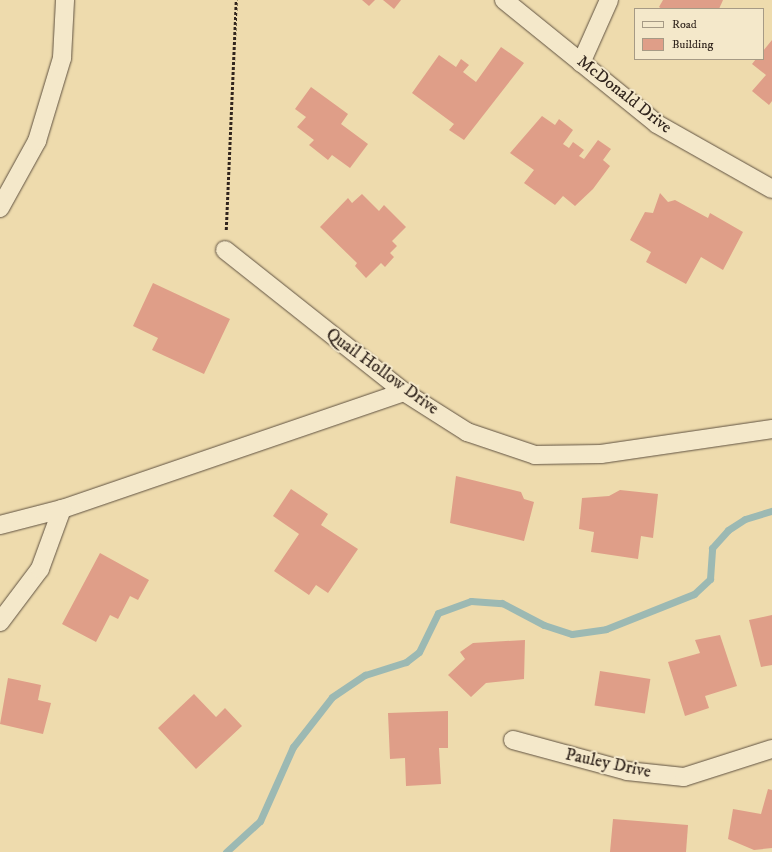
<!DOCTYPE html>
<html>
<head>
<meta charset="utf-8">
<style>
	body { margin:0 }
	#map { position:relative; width:772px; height:852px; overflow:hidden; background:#eedbad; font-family:"IM FELL DW Pica",serif }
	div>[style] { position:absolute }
	.stream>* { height:7px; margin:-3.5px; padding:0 3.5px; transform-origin:3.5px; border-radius:3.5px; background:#9cb9b3 }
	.building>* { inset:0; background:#df9e88; transform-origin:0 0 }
	.path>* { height:2.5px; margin-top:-1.25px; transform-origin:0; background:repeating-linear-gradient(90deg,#31251d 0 3px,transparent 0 5px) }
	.roads { filter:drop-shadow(0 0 1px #605241) drop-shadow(0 0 1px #605241) }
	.minor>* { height:18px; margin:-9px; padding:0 9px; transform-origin:9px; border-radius:9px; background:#f4e8ca }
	span { translate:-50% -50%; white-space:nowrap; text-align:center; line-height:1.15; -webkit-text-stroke:4px #f4e8ca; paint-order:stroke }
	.street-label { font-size:17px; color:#31251d }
	.legend { position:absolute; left:634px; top:8px; width:130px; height:52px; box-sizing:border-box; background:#f4e8ca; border:1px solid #a69a85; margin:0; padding:5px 7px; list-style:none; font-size:12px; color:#31251d }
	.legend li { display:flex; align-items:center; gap:8px; height:20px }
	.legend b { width:20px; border:1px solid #a69a85 }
</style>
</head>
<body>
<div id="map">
	<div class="stream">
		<div style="left:226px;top:852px;width:46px;rotate:-42.4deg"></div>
		<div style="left:260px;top:821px;width:81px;rotate:-66deg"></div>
		<div style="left:293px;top:747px;width:63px;rotate:-52deg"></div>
		<div style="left:332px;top:697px;width:40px;rotate:-34deg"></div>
		<div style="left:365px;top:675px;width:43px;rotate:-17.6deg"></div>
		<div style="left:406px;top:662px;width:16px;rotate:-38deg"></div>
		<div style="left:419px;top:652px;width:43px;rotate:-64deg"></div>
		<div style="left:438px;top:613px;width:35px;rotate:-20deg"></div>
		<div style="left:471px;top:601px;width:31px;rotate:4deg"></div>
		<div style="left:502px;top:603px;width:47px;rotate:27.6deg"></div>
		<div style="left:544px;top:625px;width:29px;rotate:18deg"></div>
		<div style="left:572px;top:634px;width:34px;rotate:-8deg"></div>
		<div style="left:606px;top:629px;width:95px;rotate:-21.7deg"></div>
		<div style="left:694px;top:594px;width:22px;rotate:-43deg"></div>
		<div style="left:710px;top:579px;width:31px;rotate:-86deg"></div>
		<div style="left:712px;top:548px;width:24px;rotate:-48deg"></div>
		<div style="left:728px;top:530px;width:20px;rotate:-33deg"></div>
		<div style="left:745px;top:519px;width:28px;rotate:-17deg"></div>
	</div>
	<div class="building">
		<div style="clip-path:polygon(362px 0,375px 0,369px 6px)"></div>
		<div style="clip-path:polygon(383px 0,401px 0,394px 9px)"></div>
		<div style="clip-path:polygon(663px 0,723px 0,719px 9px,662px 9px,659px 7px)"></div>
		<div style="clip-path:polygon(772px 40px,772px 101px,769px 105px,752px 91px,766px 75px,752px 64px,756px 59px,763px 59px,763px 51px)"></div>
		<div style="clip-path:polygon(501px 47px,524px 63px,464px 140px,449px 130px,454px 124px,412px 93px,439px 55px,456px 67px,461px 59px,469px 65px,463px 72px,476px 82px)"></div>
		<div style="clip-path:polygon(311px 87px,348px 114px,341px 124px,368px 144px,350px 168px,332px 155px,328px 160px,309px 145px,314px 140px,297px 127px,306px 117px,295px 109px)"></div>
		<div style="clip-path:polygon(542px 116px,555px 125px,559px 119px,573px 130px,563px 144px,569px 148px,573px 142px,584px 150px,579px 156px,584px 159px,598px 140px,611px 149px,603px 160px,610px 166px,593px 189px,575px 206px,563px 196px,555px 205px,524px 183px,534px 170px,510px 153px)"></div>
		<div style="clip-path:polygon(660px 193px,668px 202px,675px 200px,708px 218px,710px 213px,743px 232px,723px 270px,701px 257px,686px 284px,646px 262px,651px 252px,630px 240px,645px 212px,653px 213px)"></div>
		<div style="clip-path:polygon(362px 194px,379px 211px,384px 205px,406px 227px,392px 241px,397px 246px,390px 253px,394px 257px,385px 267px,381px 263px,366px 278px,355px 266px,357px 263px,320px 227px,348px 198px,352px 203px)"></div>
		<div style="clip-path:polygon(153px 283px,230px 319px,204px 374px,152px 350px,158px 338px,133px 326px)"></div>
		<div style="clip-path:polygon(456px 476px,521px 492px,524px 499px,534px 502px,524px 541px,450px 523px)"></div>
		<div style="clip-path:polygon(291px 489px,328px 514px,321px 525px,358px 549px,328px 593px,316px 585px,309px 595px,274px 571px,299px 534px,273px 516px)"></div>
		<div style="clip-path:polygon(620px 490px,658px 494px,653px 538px,641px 536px,638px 559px,591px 552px,594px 532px,579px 529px,582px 498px,609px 496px)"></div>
		<div style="clip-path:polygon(100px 553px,149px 580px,138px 600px,130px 596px,118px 619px,110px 615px,96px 642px,62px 624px)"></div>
		<div style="clip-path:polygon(772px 615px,772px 665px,761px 667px,749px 620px)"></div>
		<div style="clip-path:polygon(720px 635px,737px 686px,705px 696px,709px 708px,685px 716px,668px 662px,700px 653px,695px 640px)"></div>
		<div style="clip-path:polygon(525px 640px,524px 679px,486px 683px,471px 697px,448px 675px,465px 659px,460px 652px,473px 643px)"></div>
		<div style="left:600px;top:671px;width:51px;height:35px;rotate:9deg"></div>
		<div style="clip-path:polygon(8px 678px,41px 685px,38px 700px,51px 703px,43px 734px,0 724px)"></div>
		<div style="clip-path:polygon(194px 694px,216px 717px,225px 708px,242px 726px,196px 769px,158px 728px)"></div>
		<div style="clip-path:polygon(448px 711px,448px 748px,439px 748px,441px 784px,406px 786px,405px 758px,390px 759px,388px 713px)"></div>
		<div style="clip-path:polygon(768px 789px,772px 790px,772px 848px,754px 850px,728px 839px,733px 809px,761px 814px)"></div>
		<div style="clip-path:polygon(613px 819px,688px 825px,686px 852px,610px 852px)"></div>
	</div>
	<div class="path">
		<div style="left:226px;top:230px;width:230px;rotate:-87.5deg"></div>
	</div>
	<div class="roads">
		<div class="minor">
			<div style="left:504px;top:0;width:197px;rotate:39deg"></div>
			<div style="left:657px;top:124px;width:132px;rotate:29.5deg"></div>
			<div style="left:581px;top:63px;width:69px;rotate:-66deg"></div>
			<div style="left:0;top:208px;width:77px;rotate:-61.1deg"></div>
			<div style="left:37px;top:141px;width:87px;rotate:-73.2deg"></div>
			<div style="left:62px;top:58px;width:58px;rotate:-87deg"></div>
			<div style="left:225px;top:250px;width:228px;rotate:38.4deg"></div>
			<div style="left:404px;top:392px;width:75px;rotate:32.4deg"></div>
			<div style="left:467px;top:432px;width:72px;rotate:18.7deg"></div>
			<div style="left:535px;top:455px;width:66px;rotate:-0.9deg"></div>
			<div style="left:601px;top:454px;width:173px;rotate:-8.3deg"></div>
			<div style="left:0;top:525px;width:64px;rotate:-14.5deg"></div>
			<div style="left:62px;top:509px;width:361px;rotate:-18.9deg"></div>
			<div style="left:0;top:622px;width:66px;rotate:-53deg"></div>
			<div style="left:40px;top:569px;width:64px;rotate:-69.9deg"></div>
			<div style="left:513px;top:740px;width:118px;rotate:15.2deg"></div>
			<div style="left:627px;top:771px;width:57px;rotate:6deg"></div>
			<div style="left:684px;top:777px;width:92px;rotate:-17.7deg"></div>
		</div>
	</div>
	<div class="street-label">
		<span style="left:624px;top:95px;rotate:38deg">McDonald Drive</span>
		<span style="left:382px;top:372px;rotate:36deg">Quail Hollow Drive</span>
		<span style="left:608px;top:764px;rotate:12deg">Pauley Drive</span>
	</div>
	<ul class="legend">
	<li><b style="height:5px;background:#f4e8ca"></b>Road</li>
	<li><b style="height:11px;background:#df9e88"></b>Building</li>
	</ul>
</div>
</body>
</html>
